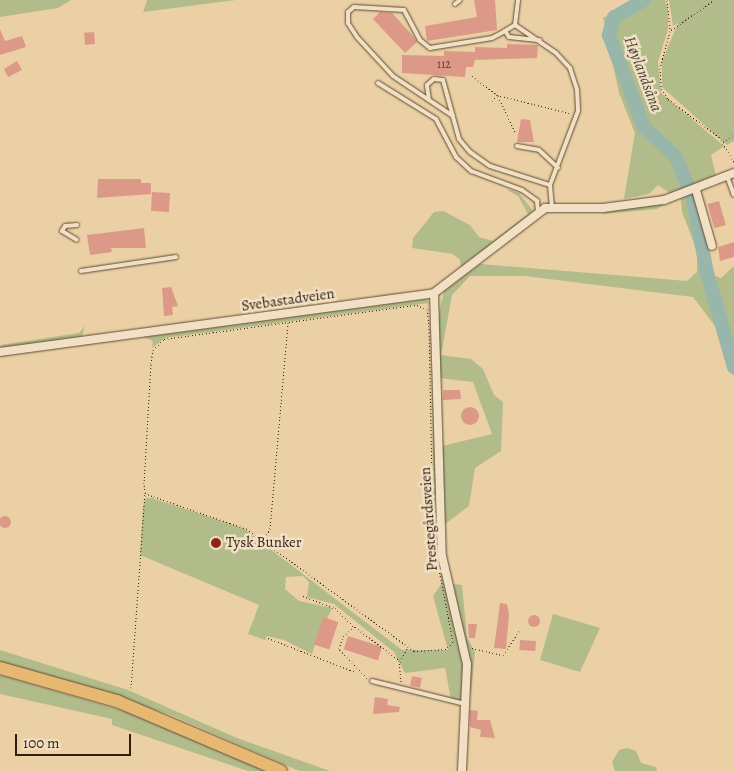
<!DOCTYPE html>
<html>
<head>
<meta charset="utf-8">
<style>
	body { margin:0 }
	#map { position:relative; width:734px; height:771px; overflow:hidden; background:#ebd0a5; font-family:Alegreya,serif }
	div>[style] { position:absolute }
	.green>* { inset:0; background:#b2bc8a }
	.river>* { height:14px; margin:-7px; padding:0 7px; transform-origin:7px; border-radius:7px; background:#98b6aa }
	.building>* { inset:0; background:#d98; transform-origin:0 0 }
	.round { border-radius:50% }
	.path>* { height:1px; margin-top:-0.5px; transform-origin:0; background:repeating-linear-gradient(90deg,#2f1d10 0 1px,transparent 0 3.5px) }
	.roads { filter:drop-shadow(0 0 1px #5e4a35) drop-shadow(0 0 1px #5e4a35) }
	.lane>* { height:4px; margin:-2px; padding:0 2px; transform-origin:2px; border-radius:2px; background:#f2e0c4 }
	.street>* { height:8px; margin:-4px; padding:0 4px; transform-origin:4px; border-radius:4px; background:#f2e0c4 }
	.primary>* { height:12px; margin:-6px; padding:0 6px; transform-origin:6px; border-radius:6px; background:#e6b872 }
	.dots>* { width:14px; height:14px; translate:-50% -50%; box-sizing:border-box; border:2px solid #f2e0c4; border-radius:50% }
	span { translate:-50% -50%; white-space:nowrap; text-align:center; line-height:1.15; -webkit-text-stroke:5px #f2e0c4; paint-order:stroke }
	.number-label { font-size:12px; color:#5a3c2e }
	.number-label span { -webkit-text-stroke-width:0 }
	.street-label { font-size:15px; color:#2f1d10 }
	.poi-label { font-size:15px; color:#2f1d10 }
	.left { translate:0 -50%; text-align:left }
	.water-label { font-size:16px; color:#4e4b3e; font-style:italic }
	.scale { position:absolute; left:15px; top:734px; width:116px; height:22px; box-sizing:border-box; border:2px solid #2f1d10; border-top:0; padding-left:6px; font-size:15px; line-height:18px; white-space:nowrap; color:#2f1d10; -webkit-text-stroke:4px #f2e0c4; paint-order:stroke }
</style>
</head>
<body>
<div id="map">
	<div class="green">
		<div style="clip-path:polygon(0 0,71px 0,58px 8px,0 17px)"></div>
		<div style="clip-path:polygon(147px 0,236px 0,143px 12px)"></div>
		<div style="clip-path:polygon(646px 0,665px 0,668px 9px,668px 29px,658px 62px,661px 93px,724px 146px,711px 155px,716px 176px,671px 194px,658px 185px,649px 194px,624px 199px,635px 133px,619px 93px,603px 17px,616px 16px)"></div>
		<div style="clip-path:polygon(669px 0,734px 0,734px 141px,727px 145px,662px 87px,662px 61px,678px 23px,673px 26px)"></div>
		<div style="clip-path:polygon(506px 189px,519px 193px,533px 211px,443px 283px,461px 267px,460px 260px,453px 254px,412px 248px,413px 238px,434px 212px,443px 211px,470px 225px,479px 237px,493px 241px,528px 214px,518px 196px)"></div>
		<div style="clip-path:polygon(690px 195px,708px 244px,710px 274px,721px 278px,734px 266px,734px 378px,718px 330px,693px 297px,525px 276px,470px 276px,452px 295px,441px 355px,471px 359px,483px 369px,494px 395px,503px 402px,501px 451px,475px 468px,469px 506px,444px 525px,442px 446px,492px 434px,473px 382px,439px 378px,438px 318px,444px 291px,480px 264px,687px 281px,697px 272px,697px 251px,682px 212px,681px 198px)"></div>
		<div style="clip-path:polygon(668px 203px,657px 209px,603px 214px,604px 212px)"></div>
		<div style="clip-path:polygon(426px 299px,429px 303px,165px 338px,152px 348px,153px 341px,143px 337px)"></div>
		<div style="clip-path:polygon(431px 308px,445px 583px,462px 585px,467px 637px,475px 652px,471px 692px,463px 694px,462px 702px,451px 700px,445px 668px,405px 673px,394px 652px,334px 604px,307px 597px,309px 582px,303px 576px,286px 577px,285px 589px,299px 601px,332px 608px,327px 619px,323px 618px,312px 654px,284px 640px,267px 636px,265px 640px,248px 634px,259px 605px,140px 555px,143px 506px,146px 498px,152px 498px,243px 528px,402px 650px,448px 650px,433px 596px,442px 583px,434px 523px)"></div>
		<div style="clip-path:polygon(85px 326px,81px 339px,0 350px,1px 345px,79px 333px)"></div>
		<div style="clip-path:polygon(553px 614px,600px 628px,580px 672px,540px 660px)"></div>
		<div style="clip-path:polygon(0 650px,128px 690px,237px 738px,330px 771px,299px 771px,169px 714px,0 663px)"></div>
		<div style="clip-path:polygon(0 675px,131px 713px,267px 771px,248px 771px,112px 725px,112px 719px,0 694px)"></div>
		<div style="clip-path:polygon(627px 748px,636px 751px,641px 763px,656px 767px,657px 771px,615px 771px,612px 762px,619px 750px)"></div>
	</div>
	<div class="river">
		<div style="left:644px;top:0;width:34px;rotate:150deg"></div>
		<div style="left:614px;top:17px;width:19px;rotate:106deg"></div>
		<div style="left:609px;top:35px;width:98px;rotate:69.2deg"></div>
		<div style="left:644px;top:127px;width:44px;rotate:43.2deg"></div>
		<div style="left:676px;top:157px;width:45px;rotate:68deg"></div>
		<div style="left:693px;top:199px;width:75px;rotate:79.3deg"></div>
		<div style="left:707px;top:273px;width:98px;rotate:74deg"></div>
	</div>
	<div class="building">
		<div style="clip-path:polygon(474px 0,495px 0,497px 30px,427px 41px,425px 26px,477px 17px)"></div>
		<div style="clip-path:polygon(380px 12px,392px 13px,414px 37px,417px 42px,405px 53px,373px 19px)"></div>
		<div style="clip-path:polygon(0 29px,5px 41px,22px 36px,26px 47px,0 55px)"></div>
		<div style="left:94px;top:32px;width:12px;height:10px;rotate:85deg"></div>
		<div style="clip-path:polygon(507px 44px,538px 45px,537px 58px,475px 60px,473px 67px,466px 67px,465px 77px,402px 73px,402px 55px,444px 56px,444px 51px,475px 52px,475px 47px,507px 48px)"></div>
		<div style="clip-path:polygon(17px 61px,22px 70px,8px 77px,4px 69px)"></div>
		<div style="clip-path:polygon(521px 119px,530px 120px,534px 142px,517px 142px)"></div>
		<div style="clip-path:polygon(98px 179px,141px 179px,141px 183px,151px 183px,151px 194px,97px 198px)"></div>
		<div style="left:152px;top:192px;width:18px;height:19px;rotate:3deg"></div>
		<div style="left:719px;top:201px;width:25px;height:12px;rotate:74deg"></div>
		<div style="clip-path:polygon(144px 228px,146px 248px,111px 248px,112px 252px,90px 255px,87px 235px)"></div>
		<div style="clip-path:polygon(734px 242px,734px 257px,720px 261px,718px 247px)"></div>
		<div style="clip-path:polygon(171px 287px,178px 306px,172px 307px,173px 315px,164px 316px,162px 288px)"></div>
		<div style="clip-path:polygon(443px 390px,460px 390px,461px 399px,443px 400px)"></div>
		<div class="round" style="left:461px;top:407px;width:18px;height:18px"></div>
		<div class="round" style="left:-1px;top:516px;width:12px;height:12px"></div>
		<div style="clip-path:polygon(500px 603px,507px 604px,509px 614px,506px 649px,494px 648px)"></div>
		<div class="round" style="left:528px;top:615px;width:12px;height:12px"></div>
		<div style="left:323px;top:617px;width:16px;height:29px;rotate:18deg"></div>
		<div style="clip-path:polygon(468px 624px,477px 624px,475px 638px,469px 638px)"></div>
		<div style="left:348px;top:636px;width:36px;height:14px;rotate:18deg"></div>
		<div style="left:520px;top:640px;width:16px;height:10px;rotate:4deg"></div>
		<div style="left:412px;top:676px;width:10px;height:10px;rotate:11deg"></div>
		<div style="clip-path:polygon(375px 697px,388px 699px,387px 705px,400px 707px,399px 712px,373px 714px)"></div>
		<div style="clip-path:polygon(470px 710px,478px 711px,477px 720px,490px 720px,495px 738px,480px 737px,481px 730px,470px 727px)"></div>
	</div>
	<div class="path">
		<div style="left:667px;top:0;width:31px;rotate:84deg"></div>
		<div style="left:670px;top:31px;width:38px;rotate:105deg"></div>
		<div style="left:660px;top:68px;width:21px;rotate:87deg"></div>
		<div style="left:661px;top:89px;width:12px;rotate:55deg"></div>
		<div style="left:668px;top:99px;width:64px;rotate:36.7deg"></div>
		<div style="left:719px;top:137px;width:29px;rotate:59deg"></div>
		<div style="left:671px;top:30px;width:52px;rotate:-34.9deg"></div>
		<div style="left:472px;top:76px;width:31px;rotate:37deg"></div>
		<div style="left:497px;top:95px;width:9px;rotate:131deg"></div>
		<div style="left:497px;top:95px;width:74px;rotate:14deg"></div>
		<div style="left:498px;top:96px;width:42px;rotate:64.7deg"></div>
		<div style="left:723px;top:142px;width:14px;rotate:-36deg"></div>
		<div style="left:417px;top:305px;width:11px;rotate:22deg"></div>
		<div style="left:427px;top:309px;width:16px;rotate:83deg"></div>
		<div style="left:429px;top:325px;width:213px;rotate:88.9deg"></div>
		<div style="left:433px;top:538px;width:106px;rotate:79.1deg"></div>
		<div style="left:453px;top:642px;width:10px;rotate:135deg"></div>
		<div style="left:446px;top:649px;width:32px;rotate:176deg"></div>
		<div style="left:414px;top:651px;width:207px;rotate:-143.9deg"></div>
		<div style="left:247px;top:529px;width:101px;rotate:-160.8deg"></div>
		<div style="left:152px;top:496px;width:8px;rotate:-157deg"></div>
		<div style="left:145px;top:493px;width:9px;rotate:-96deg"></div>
		<div style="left:144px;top:484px;width:120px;rotate:-86.7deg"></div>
		<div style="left:151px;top:364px;width:14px;rotate:-82deg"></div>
		<div style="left:153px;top:350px;width:16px;rotate:-45deg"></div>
		<div style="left:164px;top:339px;width:255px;rotate:-7.7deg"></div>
		<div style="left:263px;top:541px;width:14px;rotate:-60deg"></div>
		<div style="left:270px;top:529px;width:207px;rotate:-85deg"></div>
		<div style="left:303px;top:596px;width:34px;rotate:21deg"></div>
		<div style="left:335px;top:608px;width:27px;rotate:45deg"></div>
		<div style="left:268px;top:638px;width:93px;rotate:21.3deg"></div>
		<div style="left:472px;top:648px;width:32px;rotate:13deg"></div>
		<div style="left:503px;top:655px;width:30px;rotate:-56deg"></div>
		<div style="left:400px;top:662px;width:16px;rotate:-63deg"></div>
		<div style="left:367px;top:678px;width:40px;rotate:-134deg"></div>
		<div style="left:339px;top:649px;width:14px;rotate:-73deg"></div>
		<div style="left:343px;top:636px;width:15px;rotate:-37deg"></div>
		<div style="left:355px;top:627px;width:55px;rotate:36.9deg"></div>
		<div style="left:399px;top:660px;width:23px;rotate:85deg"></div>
		<div style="left:131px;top:688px;width:195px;rotate:-85.9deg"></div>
	</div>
	<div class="roads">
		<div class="lane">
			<div style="left:455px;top:4px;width:6px;rotate:-39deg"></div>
			<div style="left:515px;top:25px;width:50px;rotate:34.3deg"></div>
			<div style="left:556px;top:53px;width:21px;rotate:47deg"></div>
			<div style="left:570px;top:68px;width:23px;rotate:72deg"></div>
			<div style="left:577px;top:90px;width:21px;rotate:87deg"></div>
			<div style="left:578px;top:111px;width:79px;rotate:110.7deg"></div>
			<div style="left:505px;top:31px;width:7px;rotate:56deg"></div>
			<div style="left:509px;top:37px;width:31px;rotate:6deg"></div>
			<div style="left:378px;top:83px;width:68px;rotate:31.8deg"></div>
			<div style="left:436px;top:119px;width:43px;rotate:62.2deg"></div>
			<div style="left:456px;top:157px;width:21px;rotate:43deg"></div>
			<div style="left:471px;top:171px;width:54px;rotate:20.4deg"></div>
			<div style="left:522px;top:190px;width:19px;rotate:36deg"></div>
			<div style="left:537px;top:201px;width:12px;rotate:85deg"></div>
			<div style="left:429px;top:100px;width:15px;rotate:-98deg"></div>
			<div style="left:427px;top:85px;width:9px;rotate:-41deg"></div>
			<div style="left:434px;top:79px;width:9px;rotate:6deg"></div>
			<div style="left:443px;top:80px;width:61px;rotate:74.8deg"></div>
			<div style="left:459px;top:139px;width:17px;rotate:50deg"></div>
			<div style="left:470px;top:152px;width:24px;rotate:35deg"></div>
			<div style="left:490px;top:166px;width:63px;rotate:17.6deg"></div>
			<div style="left:550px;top:185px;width:21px;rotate:85deg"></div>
			<div style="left:453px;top:116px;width:72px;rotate:-146.3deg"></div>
			<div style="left:393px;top:76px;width:53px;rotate:-132.7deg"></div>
			<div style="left:357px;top:37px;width:17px;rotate:-123deg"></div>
			<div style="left:348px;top:23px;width:11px;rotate:-90deg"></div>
			<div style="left:348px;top:12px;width:8px;rotate:-40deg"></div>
			<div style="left:354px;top:7px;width:50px;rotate:3.4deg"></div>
			<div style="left:404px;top:10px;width:34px;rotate:62deg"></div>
			<div style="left:420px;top:40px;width:13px;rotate:39deg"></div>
			<div style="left:430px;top:48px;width:63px;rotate:-9.2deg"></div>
			<div style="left:492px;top:38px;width:15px;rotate:-28deg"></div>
			<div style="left:505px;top:31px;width:12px;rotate:-31deg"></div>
			<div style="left:515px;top:25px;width:25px;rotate:-83deg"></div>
			<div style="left:517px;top:146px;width:22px;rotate:10deg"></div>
			<div style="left:539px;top:150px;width:26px;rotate:43deg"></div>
			<div style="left:727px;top:176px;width:20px;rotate:70deg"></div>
			<div style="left:77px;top:225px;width:12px;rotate:175deg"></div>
			<div style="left:65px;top:226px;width:6px;rotate:121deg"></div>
			<div style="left:62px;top:231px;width:17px;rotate:31deg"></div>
			<div style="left:81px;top:271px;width:96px;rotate:-8.4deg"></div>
			<div style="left:372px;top:681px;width:96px;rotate:13.9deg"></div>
		</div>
		<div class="street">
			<div style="left:696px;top:190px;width:58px;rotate:74.1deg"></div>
			<div style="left:434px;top:293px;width:263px;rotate:88.3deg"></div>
			<div style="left:442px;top:556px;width:111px;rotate:77deg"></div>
			<div style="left:467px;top:664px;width:107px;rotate:92.7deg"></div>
			<div style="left:0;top:352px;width:438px;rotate:-7.7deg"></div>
			<div style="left:434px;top:293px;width:140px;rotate:-37.4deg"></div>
			<div style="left:545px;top:208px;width:58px"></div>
			<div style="left:603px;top:208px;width:62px;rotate:-7.5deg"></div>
			<div style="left:664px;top:200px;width:75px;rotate:-21.1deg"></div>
		</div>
		<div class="primary">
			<div style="left:0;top:668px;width:122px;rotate:15.8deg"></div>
			<div style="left:117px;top:701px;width:178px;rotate:23.1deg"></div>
		</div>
	</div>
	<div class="dots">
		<div style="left:216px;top:543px;background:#8f2418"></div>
	</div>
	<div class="number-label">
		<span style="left:444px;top:65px">112</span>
	</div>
	<div class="street-label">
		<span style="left:288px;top:300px;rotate:-8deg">Svebastadveien</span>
		<span style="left:429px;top:519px;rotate:-94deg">Prestegårdsveien</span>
	</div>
	<div class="poi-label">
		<span class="left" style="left:226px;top:543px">Tysk Bunker</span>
	</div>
	<div class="water-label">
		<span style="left:643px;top:74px;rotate:69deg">Høylandsåna</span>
	</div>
	<div class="scale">100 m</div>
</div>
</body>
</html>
